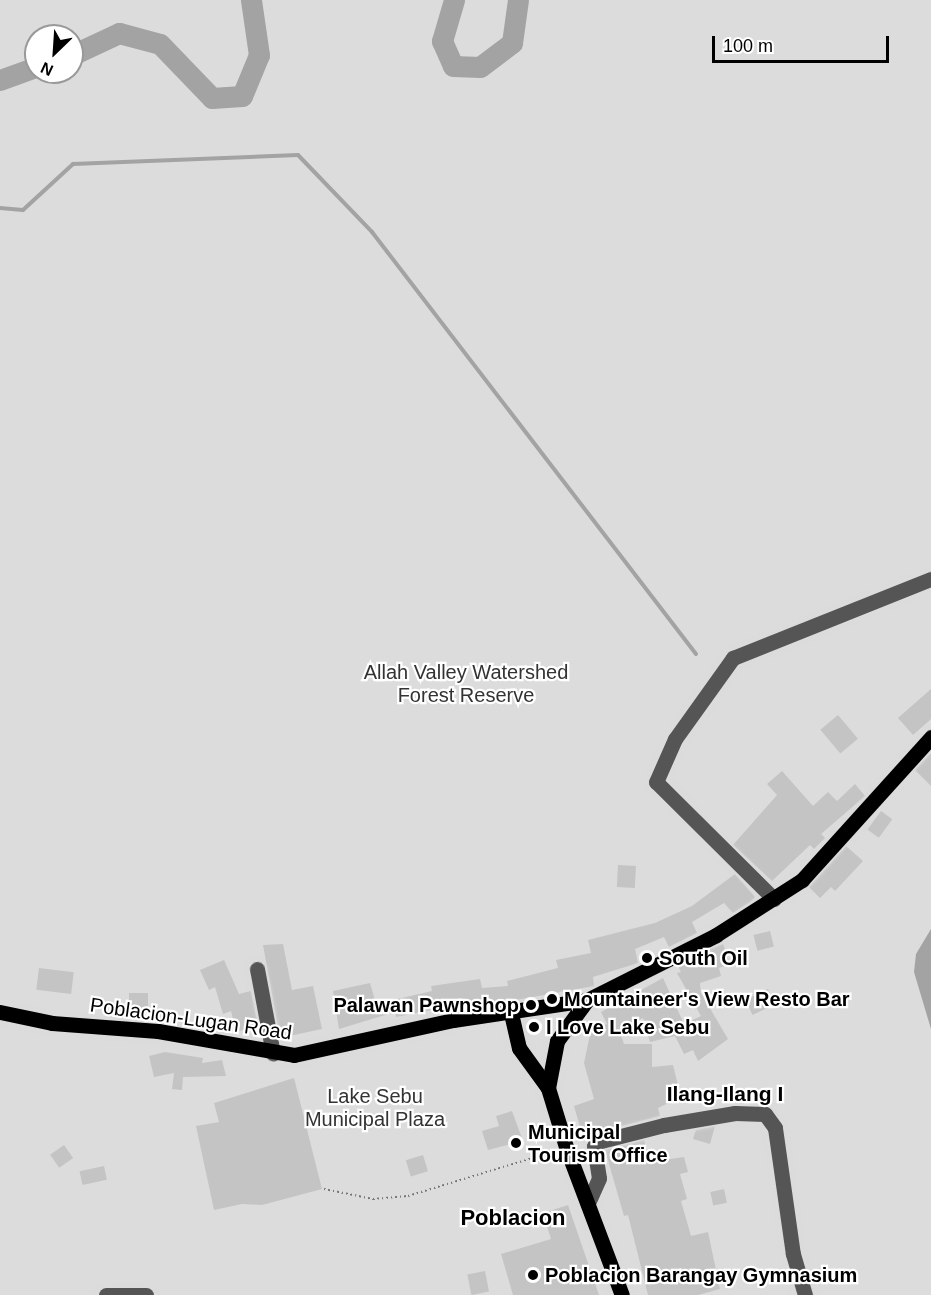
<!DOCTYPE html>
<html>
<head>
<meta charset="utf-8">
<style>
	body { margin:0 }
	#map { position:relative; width:931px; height:1295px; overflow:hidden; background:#fff; font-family:Helvetica,sans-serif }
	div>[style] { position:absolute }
	.green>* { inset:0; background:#dcdcdc }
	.water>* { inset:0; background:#a3a3a3 }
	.stream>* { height:4px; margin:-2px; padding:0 2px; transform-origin:2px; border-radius:2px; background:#a3a3a3 }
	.river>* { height:21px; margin:-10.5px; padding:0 10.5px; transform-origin:10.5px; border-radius:10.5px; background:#a3a3a3 }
	.building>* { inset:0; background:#c4c4c4; transform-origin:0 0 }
	.path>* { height:2px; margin-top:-1px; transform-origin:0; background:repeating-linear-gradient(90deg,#777 0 1.5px,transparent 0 4.5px) }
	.roads { filter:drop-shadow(0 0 2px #dbdbdb) drop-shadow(0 0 2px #dbdbdb) }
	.minor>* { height:15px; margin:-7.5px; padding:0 7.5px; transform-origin:7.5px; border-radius:7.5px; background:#555 }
	.major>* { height:15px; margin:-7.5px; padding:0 7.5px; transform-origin:7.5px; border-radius:7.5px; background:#000 }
	.dots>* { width:16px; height:16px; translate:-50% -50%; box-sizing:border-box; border:3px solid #fff; border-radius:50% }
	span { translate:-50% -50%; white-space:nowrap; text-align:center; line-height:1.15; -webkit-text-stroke:4.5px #fff; paint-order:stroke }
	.park-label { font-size:20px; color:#333 }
	.poi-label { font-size:20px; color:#000; font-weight:700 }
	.left { translate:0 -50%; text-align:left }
	.right { translate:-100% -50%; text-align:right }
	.street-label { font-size:20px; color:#000 }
	.neighbourhood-label { font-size:21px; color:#000; font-weight:700 }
	.quarter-label { font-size:22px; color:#000; font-weight:700 }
	.north { position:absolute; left:24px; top:24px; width:60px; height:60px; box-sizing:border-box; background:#fff; border:2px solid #999; border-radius:50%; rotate:205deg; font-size:16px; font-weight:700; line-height:24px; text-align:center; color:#000 }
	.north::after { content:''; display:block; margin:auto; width:21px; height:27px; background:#000; clip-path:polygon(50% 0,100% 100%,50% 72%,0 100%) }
	.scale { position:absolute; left:712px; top:36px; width:177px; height:27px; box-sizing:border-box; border:3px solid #000; border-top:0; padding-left:8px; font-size:18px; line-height:21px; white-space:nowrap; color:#000; -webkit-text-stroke:4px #fff; paint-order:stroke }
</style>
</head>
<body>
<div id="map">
	<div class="green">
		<div style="clip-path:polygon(evenodd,0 0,931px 0,931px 1295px,0 1295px,0 0,36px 36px,72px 36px,72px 72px,36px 72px,36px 36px)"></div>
	</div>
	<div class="water">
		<div style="clip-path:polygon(931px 929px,931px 1029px,914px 972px,916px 954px)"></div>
	</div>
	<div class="stream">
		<div style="left:0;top:208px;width:23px;rotate:5deg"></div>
		<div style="left:23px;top:210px;width:68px;rotate:-42.6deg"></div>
		<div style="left:73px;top:164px;width:225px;rotate:-2.3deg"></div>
		<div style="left:298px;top:155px;width:107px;rotate:46.1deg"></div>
		<div style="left:372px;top:232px;width:532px;rotate:52.48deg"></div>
	</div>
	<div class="river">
		<div style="left:454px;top:0;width:43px;rotate:106.3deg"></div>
		<div style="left:442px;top:41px;width:27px;rotate:66deg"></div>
		<div style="left:453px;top:66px;width:27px;rotate:2deg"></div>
		<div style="left:480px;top:67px;width:40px;rotate:-37deg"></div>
		<div style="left:512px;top:43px;width:43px;rotate:-82.1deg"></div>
		<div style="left:72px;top:55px;width:52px;rotate:-25.1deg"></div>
		<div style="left:119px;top:33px;width:42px;rotate:15deg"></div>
		<div style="left:160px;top:44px;width:75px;rotate:46.1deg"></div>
		<div style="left:212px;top:98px;width:30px;rotate:-4deg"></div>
		<div style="left:242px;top:96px;width:44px;rotate:-67.5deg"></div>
		<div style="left:259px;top:55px;width:56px;rotate:-98.3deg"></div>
		<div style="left:0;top:80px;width:38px;rotate:-20deg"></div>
	</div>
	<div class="building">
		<div style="clip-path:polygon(931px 689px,931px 719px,913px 735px,898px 718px)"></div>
		<div style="left:838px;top:715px;width:31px;height:23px;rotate:50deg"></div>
		<div style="clip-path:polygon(931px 753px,931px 786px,915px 770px)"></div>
		<div style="clip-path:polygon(782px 771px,813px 806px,828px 792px,837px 801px,855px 784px,865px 796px,821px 834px,825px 838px,814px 849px,810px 845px,772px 881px,733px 845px,777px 795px,767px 784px)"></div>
		<div style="left:881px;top:811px;width:14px;height:23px;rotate:36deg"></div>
		<div style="clip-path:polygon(846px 846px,863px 861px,835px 891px,831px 887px,820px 898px,809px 887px)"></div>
		<div style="left:618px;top:865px;width:18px;height:22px;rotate:3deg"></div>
		<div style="clip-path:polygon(735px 874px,755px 897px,750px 902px,733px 913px,724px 903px,692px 922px,697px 933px,669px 947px,664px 937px,635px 949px,638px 963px,593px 977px,594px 986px,499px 1003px,491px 1003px,490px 998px,396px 1017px,395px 1012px,339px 1029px,333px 991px,370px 983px,376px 1004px,432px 991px,431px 986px,480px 979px,482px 988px,508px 986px,507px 981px,558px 968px,556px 960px,591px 953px,588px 940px,655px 923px,692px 906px)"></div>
		<div style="left:770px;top:931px;width:16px;height:17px;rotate:76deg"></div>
		<div style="clip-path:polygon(283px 944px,292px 990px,313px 986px,322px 1029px,280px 1038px,263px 945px)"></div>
		<div style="clip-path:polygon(723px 944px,730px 964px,719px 968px,721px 976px,700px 983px,701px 993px,728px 1039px,698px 1061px,693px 1050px,684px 1054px,675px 1036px,650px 1042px,643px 1018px,619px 1030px,624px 1044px,652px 1044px,652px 1067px,673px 1065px,681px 1097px,658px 1108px,660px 1116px,595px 1133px,584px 1141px,574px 1106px,594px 1099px,584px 1063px,591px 1030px,607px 1024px,601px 1012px,663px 978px,684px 1024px,701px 1016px,677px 973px,681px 972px,678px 966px,710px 955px,708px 950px)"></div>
		<div style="clip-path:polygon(224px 960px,239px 994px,251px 991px,258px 1026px,236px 1032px,231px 1011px,223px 1014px,215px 987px,209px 990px,200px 970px)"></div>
		<div style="left:39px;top:968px;width:35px;height:22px;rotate:7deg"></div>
		<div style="left:768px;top:989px;width:17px;height:25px;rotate:65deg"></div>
		<div style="left:148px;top:993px;width:16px;height:19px;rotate:90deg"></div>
		<div style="clip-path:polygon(165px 1052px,203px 1058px,202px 1063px,222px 1060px,226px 1076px,183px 1077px,182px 1090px,172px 1089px,174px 1073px,154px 1077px,149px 1056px)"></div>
		<div style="clip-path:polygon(294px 1078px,322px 1189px,262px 1205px,242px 1204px,214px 1210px,196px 1126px,219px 1122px,214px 1103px)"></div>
		<div style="clip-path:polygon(512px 1111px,523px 1141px,488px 1150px,482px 1131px,499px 1126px,496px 1116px)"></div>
		<div style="clip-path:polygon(715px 1126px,710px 1144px,693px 1139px,696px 1130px)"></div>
		<div style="clip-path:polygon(644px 1140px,650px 1162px,684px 1157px,688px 1172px,680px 1174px,687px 1199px,681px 1201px,691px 1236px,708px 1232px,720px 1289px,698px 1295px,648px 1295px,628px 1215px,624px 1216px,605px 1150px)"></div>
		<div style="left:64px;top:1145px;width:16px;height:17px;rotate:55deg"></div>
		<div style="left:423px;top:1155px;width:17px;height:18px;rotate:73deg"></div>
		<div style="left:104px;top:1166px;width:14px;height:25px;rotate:78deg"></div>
		<div style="left:724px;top:1189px;width:14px;height:14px;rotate:78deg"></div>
		<div style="clip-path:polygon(568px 1205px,599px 1295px,513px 1295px,501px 1254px,551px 1239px,543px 1213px)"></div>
		<div style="left:485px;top:1271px;width:21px;height:18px;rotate:79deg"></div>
	</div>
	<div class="path">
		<div style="left:324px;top:1189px;width:50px;rotate:11.5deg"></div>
		<div style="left:373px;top:1199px;width:35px;rotate:-5deg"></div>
		<div style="left:408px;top:1196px;width:154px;rotate:-17deg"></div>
	</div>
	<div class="roads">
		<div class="minor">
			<div style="left:774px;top:899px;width:166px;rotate:-135.2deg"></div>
			<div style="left:656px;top:782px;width:47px;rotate:-66.2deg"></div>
			<div style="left:675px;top:739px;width:100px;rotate:-54.4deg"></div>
			<div style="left:733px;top:658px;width:213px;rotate:-21.8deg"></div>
			<div style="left:257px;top:969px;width:86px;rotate:79.3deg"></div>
			<div style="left:588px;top:1203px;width:27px;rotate:-66deg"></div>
			<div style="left:599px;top:1178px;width:32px;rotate:-99deg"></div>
			<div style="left:594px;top:1146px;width:5px;rotate:-53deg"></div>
			<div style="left:597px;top:1142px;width:69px;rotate:-14.2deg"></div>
			<div style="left:664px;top:1125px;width:72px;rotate:-9.6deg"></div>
			<div style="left:735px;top:1113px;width:30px;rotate:2deg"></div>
			<div style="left:765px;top:1114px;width:17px;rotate:54deg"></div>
			<div style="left:775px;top:1128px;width:127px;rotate:81.9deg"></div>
			<div style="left:793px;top:1254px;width:43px;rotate:73.7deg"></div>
			<div style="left:106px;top:1295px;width:40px"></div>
		</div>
		<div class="major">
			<div style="left:587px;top:1000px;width:51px;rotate:126.2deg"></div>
			<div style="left:557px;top:1041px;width:48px;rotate:100.8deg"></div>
			<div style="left:548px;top:1088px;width:62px;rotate:73deg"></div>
			<div style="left:566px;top:1147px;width:158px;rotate:69.3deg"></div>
			<div style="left:510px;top:1009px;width:40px;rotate:77deg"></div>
			<div style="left:519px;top:1048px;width:49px;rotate:54.1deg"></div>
			<div style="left:0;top:1012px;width:53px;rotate:11.9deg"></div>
			<div style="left:52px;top:1023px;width:106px;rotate:4.3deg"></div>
			<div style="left:158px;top:1031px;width:138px;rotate:10deg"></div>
			<div style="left:294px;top:1055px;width:163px;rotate:-12.4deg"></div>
			<div style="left:453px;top:1020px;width:135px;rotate:-8.5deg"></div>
			<div style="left:587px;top:1000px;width:144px;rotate:-26.7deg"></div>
			<div style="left:716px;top:935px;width:102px;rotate:-32.6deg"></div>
			<div style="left:802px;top:880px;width:193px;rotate:-47.9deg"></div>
		</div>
	</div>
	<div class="dots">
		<div style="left:647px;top:958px;background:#000"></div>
		<div style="left:552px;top:999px;background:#000"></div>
		<div style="left:531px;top:1005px;background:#000"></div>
		<div style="left:534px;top:1027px;background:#000"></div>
		<div style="left:516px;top:1143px;background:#000"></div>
		<div style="left:533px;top:1275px;background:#000"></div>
	</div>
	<div class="park-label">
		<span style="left:466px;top:684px">Allah Valley Watershed<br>Forest Reserve</span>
		<span style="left:375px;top:1108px">Lake Sebu<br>Municipal Plaza</span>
	</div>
	<div class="poi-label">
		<span class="left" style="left:659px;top:958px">South Oil</span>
		<span class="left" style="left:564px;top:999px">Mountaineer's View Resto Bar</span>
		<span class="right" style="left:519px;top:1005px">Palawan Pawnshop</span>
		<span class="left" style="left:546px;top:1027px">I Love Lake Sebu</span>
		<span class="left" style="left:528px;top:1144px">Municipal<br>Tourism Office</span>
		<span class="left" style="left:545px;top:1275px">Poblacion Barangay Gymnasium</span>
	</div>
	<div class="street-label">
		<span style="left:191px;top:1019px;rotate:8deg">Poblacion-Lugan Road</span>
	</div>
	<div class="neighbourhood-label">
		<span style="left:725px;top:1094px">Ilang-Ilang I</span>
	</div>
	<div class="quarter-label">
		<span style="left:513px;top:1218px">Poblacion</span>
	</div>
	<div class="north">N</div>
	<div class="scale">100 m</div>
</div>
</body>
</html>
